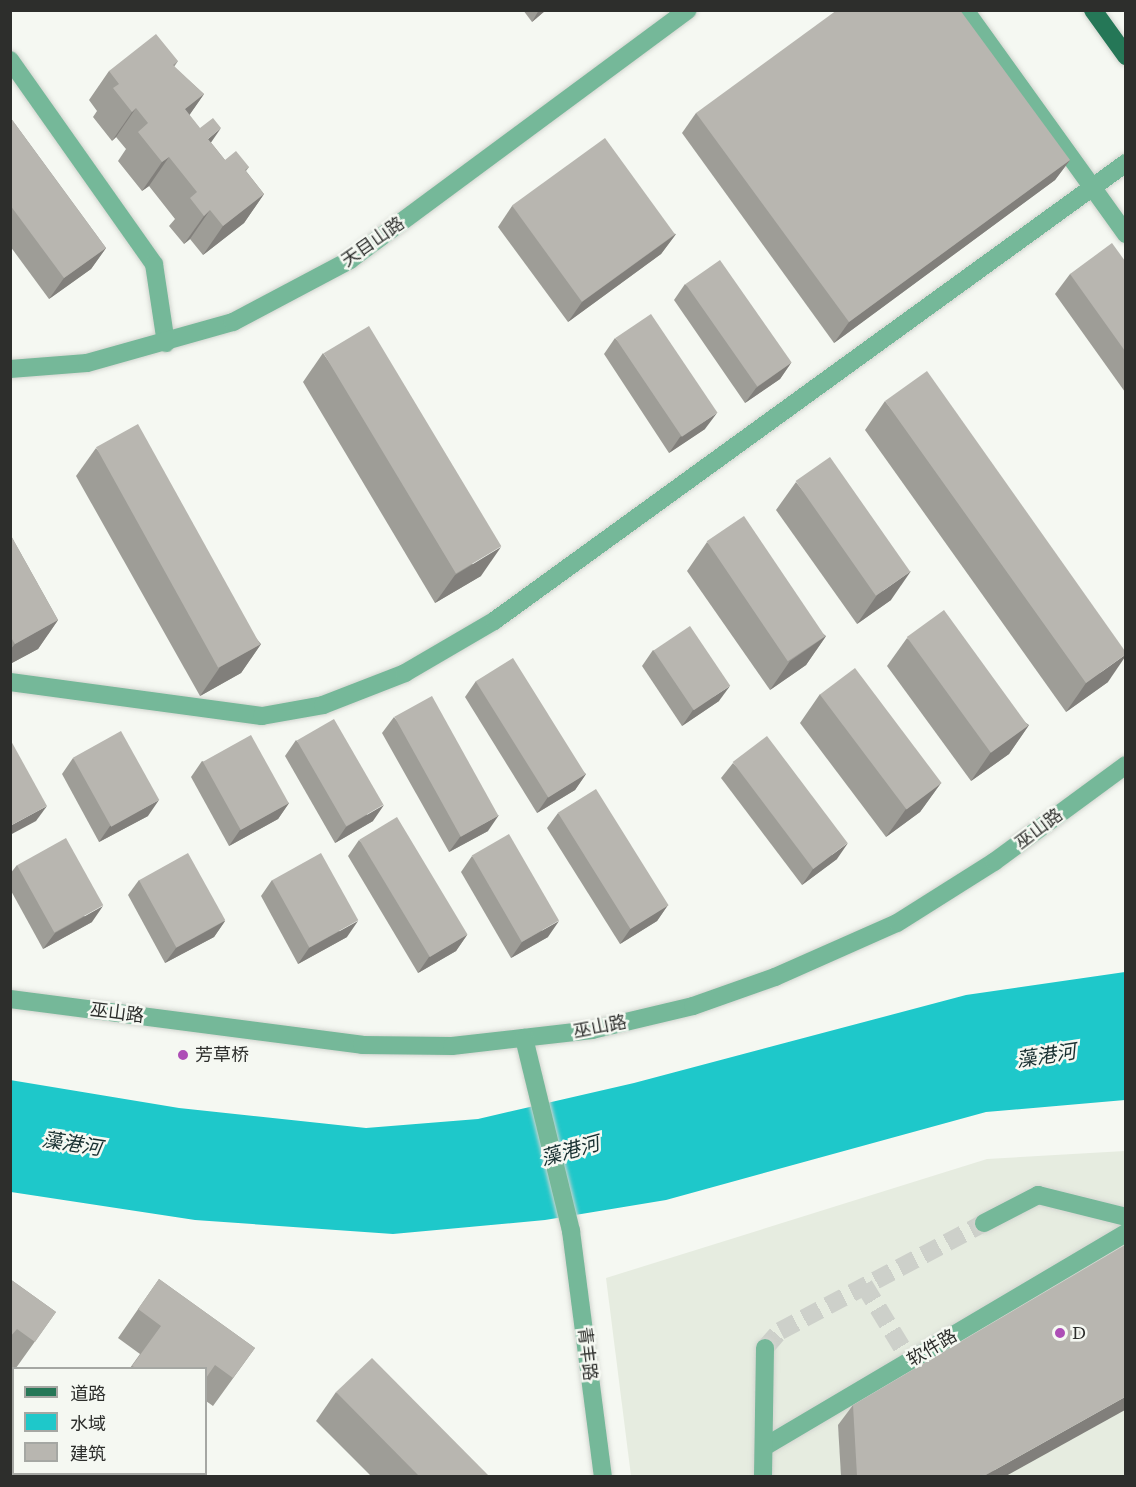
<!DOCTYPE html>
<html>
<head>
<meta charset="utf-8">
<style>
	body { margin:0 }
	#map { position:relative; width:1136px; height:1487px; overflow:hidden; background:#f5f8f2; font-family:"Roboto Serif","Noto Sans SC",serif }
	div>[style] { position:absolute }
	.built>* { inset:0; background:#e6ece0 }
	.water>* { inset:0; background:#1ec8ca }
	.minor-tunnel>* { height:18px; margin-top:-9px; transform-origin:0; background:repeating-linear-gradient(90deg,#cdd0ca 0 18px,transparent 0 27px) }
	.roads { filter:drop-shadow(0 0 2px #d1d4ce) drop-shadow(0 0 2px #d1d4ce) }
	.minor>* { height:18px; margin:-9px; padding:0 9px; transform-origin:9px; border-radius:9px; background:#75b899 }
	.major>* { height:18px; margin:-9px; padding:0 9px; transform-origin:9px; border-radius:9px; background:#257757 }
	.wall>* { inset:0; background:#9e9d97 }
	.shaded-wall>* { inset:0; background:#817f7b }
	.building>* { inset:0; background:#b8b6b0; transform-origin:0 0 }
	.dots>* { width:16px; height:16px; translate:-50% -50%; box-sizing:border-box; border:3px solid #f5f8f2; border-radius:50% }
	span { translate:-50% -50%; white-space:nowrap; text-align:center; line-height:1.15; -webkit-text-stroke:5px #f5f8f2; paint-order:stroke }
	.street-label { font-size:18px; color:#2d2e2c }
	.poi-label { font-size:18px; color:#2d2e2c }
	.left { translate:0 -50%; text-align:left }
	.water-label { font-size:20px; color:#172f30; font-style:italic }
	.frame { position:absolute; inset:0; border:12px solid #2d2e2c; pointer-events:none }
	.legend { position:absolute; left:12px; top:1367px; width:195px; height:108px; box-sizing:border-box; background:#f5f8f2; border:2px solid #a5a7a3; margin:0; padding:8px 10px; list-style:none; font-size:18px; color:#2d2e2c }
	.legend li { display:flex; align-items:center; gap:12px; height:30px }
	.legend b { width:30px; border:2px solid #a5a7a3 }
</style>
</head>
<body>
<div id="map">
	<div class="built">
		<div style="clip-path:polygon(1125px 1151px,1125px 1476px,631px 1476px,606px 1278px,987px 1159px)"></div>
	</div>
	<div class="water">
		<div style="clip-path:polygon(1125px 972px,1125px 1100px,986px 1112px,666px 1200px,545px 1220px,393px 1234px,195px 1220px,11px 1192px,10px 1080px,179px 1108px,366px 1128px,478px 1119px,634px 1083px,966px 995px)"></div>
	</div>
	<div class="minor-tunnel">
		<div style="left:864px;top:1285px;width:102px;rotate:58.7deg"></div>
		<div style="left:765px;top:1348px;width:23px;rotate:-49deg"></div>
		<div style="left:780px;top:1331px;width:231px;rotate:-27.9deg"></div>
	</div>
	<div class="roads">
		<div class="minor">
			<div style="left:965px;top:10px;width:276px;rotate:54.3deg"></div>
			<div style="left:10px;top:60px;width:250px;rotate:54.8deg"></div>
			<div style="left:154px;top:264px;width:80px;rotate:81.4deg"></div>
			<div style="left:10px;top:369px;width:77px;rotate:-4.5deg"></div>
			<div style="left:87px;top:363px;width:152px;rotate:-15.7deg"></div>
			<div style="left:233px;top:322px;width:132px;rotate:-27.9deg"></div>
			<div style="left:350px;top:260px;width:420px;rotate:-36.5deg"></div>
			<div style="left:10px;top:682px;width:254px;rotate:7.7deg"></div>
			<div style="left:262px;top:716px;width:62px;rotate:-10.2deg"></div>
			<div style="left:323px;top:705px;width:88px;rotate:-21.3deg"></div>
			<div style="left:405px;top:673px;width:103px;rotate:-30.3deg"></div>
			<div style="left:494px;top:621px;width:781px;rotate:-35.93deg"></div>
			<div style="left:10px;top:999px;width:355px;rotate:7.4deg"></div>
			<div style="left:362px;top:1045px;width:90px;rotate:0.6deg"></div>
			<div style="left:452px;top:1046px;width:141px;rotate:-6.5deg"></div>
			<div style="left:592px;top:1030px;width:104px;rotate:-13.4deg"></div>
			<div style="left:693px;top:1006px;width:87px;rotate:-19.5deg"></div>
			<div style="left:775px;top:977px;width:133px;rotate:-23.9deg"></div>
			<div style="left:897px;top:923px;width:115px;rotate:-32.2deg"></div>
			<div style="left:994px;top:862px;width:164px;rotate:-36.3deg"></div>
			<div style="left:524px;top:1038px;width:199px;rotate:76.3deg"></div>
			<div style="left:571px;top:1231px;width:247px;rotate:82.6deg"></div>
			<div style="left:984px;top:1223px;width:61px;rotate:-27.4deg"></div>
			<div style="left:1038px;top:1195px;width:91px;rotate:14deg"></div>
			<div style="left:764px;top:1447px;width:421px;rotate:-30.6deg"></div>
			<div style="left:763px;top:1476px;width:128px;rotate:-89.1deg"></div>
		</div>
		<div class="major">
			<div style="left:1093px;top:10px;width:57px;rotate:54.3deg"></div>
		</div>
	</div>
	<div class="wall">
		<div style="clip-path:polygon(523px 10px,546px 10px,532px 22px)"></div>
		<div style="clip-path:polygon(178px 61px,174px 67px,204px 94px,189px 115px,225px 160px,249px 167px,246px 171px,264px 194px,244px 223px,203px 255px,190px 239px,184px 244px,169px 226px,175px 219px,149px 186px,142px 191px,118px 161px,126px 149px,116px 137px,112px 141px,93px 117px,97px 111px,89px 100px,109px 71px)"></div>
		<div style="clip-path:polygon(696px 113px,1070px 160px,1055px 180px,834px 343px,682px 133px)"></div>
		<div style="clip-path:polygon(10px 117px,106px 248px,91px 269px,49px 299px,10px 246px)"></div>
		<div style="clip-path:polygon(512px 206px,676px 234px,661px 254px,568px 322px,498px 227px)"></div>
		<div style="clip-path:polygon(1125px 261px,1125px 392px,1055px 294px,1070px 274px)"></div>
		<div style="clip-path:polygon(685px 284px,791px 363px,780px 379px,745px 403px,674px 300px)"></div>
		<div style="clip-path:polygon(615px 338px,705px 429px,669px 453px,604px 354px)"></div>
		<div style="clip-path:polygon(323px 353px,481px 576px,435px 603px,303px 382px)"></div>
		<div style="clip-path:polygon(885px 401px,1108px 682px,1066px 712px,865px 430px)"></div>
		<div style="clip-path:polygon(96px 448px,261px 644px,241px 673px,200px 696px,76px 476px)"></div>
		<div style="clip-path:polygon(796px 482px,891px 600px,857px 624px,776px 510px)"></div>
		<div style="clip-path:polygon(10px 534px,58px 620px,38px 649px,10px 664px)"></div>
		<div style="clip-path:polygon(707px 542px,826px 636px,806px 665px,770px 690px,687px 571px)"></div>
		<div style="clip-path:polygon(907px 638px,1029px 725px,1009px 754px,971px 781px,887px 666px)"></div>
		<div style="clip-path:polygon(653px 650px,719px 701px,682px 726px,642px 666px)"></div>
		<div style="clip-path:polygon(476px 681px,586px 774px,575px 790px,537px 813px,465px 697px)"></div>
		<div style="clip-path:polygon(820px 694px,941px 783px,920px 812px,886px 837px,800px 723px)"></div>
		<div style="clip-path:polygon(394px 717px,488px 831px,449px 852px,382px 733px)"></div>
		<div style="clip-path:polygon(296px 740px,373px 821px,335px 843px,285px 756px)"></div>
		<div style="clip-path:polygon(73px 758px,148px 816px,99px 842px,62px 774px)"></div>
		<div style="clip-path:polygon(202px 761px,289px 803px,278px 819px,229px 846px,191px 777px)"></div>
		<div style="clip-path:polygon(733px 763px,837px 859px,802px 885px,721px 778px)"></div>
		<div style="clip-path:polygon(558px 813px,668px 905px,657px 921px,620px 944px,547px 828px)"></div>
		<div style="clip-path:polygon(359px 840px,467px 935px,456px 951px,418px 973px,348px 856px)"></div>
		<div style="clip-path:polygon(472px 856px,548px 937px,511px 958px,461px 872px)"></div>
		<div style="clip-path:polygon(17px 865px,92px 922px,43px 949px,10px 889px,10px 874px)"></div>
		<div style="clip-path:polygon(139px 880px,225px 921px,214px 937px,165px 963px,128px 895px)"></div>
		<div style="clip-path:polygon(272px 880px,347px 937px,298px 964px,261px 896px)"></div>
		<div style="clip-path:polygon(10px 1279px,56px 1312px,16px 1368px,14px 1368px,14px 1370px,10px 1368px)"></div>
		<div style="clip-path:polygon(159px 1279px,255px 1348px,213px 1406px,206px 1401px,206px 1368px,130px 1368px,140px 1354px,118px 1338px)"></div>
		<div style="clip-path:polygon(336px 1392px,489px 1476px,371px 1476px,316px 1421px)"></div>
		<div style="clip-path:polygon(853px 1405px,1006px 1476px,841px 1476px,838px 1425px)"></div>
	</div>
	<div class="shaded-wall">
		<div style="clip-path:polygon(539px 10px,546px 10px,532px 22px)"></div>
		<div style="clip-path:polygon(204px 94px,184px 123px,185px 109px)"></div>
		<div style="clip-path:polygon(136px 108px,116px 137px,112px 141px,132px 112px)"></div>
		<div style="clip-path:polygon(221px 128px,201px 157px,208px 139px)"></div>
		<div style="clip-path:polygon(169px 157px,149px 186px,142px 191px,162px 162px)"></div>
		<div style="clip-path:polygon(1070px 160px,1055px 180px,834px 343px,849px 322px)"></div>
		<div style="clip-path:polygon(264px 194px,244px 223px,203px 255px,223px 226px)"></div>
		<div style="clip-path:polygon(210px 210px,190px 239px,184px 244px,204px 216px)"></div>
		<div style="clip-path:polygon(676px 234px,661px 254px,568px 322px,582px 302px)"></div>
		<div style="clip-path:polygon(106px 248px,91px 269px,49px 299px,64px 278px)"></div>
		<div style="clip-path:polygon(791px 363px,780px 379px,745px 403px,756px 388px)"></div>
		<div style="clip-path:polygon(717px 413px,705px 429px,669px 453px,680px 437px)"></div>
		<div style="clip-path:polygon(501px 547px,481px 576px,435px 603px,455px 575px)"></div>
		<div style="clip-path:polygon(911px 571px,891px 600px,857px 624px,877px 595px)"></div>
		<div style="clip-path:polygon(58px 620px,38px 649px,10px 664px,10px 650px,15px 644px)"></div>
		<div style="clip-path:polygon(826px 636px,806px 665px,770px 690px,790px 661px)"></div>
		<div style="clip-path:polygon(261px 644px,241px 673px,200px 696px,220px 667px)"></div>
		<div style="clip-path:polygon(1125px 655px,1125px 657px,1108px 682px,1066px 712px,1086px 683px)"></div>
		<div style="clip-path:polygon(730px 686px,719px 701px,682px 726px,693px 710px)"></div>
		<div style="clip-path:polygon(1029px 725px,1009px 754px,971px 781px,991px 752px)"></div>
		<div style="clip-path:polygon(586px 774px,575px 790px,537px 813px,548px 797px)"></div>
		<div style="clip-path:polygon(941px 783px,920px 812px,886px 837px,906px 809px)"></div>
		<div style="clip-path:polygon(159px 800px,148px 816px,99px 842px,110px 826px)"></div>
		<div style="clip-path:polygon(289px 803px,278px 819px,229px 846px,240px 830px)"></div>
		<div style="clip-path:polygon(384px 805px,373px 821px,335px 843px,346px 827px)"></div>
		<div style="clip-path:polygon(47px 806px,36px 821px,10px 835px,10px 826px)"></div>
		<div style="clip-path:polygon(499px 815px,488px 831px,449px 852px,460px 837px)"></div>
		<div style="clip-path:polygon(848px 843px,837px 859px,802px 885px,813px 869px)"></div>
		<div style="clip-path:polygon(668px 905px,657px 921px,620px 944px,631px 928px)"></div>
		<div style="clip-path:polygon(103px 906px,92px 922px,43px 949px,55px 933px)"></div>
		<div style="clip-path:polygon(225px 921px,214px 937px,165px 963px,176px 948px)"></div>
		<div style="clip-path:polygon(358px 921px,347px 937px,298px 964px,309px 948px)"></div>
		<div style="clip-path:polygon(559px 921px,548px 937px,511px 958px,522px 942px)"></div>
		<div style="clip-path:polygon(467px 935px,456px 951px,418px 973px,429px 957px)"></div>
		<div style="clip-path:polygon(1125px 1397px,1125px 1410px,1006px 1476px,984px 1476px)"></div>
	</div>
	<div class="building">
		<div style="clip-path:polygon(837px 10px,960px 10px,1070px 160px,849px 322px,696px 113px)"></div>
		<div style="clip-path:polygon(156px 34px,178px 61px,173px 65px,204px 94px,185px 109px,200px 128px,213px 118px,221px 128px,208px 139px,225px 160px,236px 151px,249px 167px,245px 170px,264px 194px,223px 226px,210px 210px,204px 216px,190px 198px,197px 192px,169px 157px,162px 162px,138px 132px,148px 123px,136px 108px,132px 112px,113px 88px,119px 84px,109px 71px)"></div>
		<div style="clip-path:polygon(10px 117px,106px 248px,64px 278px,10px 205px)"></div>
		<div style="left:605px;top:138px;width:119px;height:115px;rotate:54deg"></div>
		<div style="clip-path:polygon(1112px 243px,1125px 261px,1125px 351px,1070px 274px)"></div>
		<div style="left:720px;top:260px;width:125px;height:42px;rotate:55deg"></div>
		<div style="left:651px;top:314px;width:119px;height:43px;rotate:56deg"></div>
		<div style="left:369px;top:326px;width:257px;height:53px;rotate:59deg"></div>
		<div style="clip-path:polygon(927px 371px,1125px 651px,1125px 655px,1086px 683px,885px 401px)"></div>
		<div style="left:138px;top:424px;width:252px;height:48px;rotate:61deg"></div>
		<div style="left:830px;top:457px;width:140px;height:42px;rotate:55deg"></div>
		<div style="left:744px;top:516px;width:145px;height:45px;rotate:56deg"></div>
		<div style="clip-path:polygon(10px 534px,58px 620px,15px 644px,10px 636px)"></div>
		<div style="left:944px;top:610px;width:143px;height:46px;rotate:54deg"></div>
		<div style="left:690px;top:626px;width:72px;height:44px;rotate:56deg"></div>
		<div style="left:513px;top:658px;width:137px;height:44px;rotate:58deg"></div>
		<div style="left:855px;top:668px;width:144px;height:44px;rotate:53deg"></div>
		<div style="left:432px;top:696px;width:137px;height:43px;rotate:61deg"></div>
		<div style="left:334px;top:719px;width:99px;height:43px;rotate:60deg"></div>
		<div style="left:121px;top:731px;width:79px;height:55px;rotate:61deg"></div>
		<div style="left:251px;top:735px;width:78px;height:55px;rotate:61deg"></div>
		<div style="left:767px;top:736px;width:134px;height:43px;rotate:53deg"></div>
		<div style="clip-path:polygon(10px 739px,47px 806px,10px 826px)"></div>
		<div style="left:596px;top:789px;width:137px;height:45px;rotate:58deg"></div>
		<div style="left:397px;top:817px;width:137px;height:44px;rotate:59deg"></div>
		<div style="left:509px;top:834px;width:100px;height:43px;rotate:60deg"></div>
		<div style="left:66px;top:838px;width:77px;height:56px;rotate:61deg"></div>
		<div style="left:188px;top:853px;width:77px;height:56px;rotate:61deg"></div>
		<div style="left:321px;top:853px;width:77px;height:56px;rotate:61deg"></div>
		<div style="clip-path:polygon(1125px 1245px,1125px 1397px,984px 1476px,857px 1476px,853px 1405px)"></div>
		<div style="clip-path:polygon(10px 1279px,56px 1312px,35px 1342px,17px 1329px,10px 1337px)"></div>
		<div style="clip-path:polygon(159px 1279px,255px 1348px,233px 1378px,215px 1365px,206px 1378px,206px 1368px,136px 1368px,132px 1366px,161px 1326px,138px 1309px)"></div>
		<div style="clip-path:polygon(372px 1358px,489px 1476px,419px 1476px,336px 1392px)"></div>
		<div style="clip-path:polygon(10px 1420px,14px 1423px,14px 1473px,61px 1473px,64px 1476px,10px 1476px)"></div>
	</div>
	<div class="dots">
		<div style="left:183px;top:1055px;background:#ad4eb6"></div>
		<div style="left:1060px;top:1333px;background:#ad4eb6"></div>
	</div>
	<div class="street-label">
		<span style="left:373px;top:242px;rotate:-35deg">天目山路</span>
		<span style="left:1039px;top:829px;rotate:-37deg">巫山路</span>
		<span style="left:117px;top:1013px;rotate:7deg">巫山路</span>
		<span style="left:600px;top:1027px;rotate:-11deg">巫山路</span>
		<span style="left:932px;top:1348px;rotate:-31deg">软件路</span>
		<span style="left:587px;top:1354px;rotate:83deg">青丰路</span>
	</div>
	<div class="poi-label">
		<span class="left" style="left:195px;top:1055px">芳草桥</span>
		<span class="left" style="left:1072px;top:1333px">D</span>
	</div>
	<div class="water-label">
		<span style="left:1046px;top:1056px;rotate:-9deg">藻港河</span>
		<span style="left:72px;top:1144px;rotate:9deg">藻港河</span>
		<span style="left:570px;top:1151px;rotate:-16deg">藻港河</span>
	</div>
	<div class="frame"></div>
	<ul class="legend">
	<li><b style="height:8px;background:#257757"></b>道路</li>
	<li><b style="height:16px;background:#1ec8ca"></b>水域</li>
	<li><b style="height:16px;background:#b8b6b0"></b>建筑</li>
	</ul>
</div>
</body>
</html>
